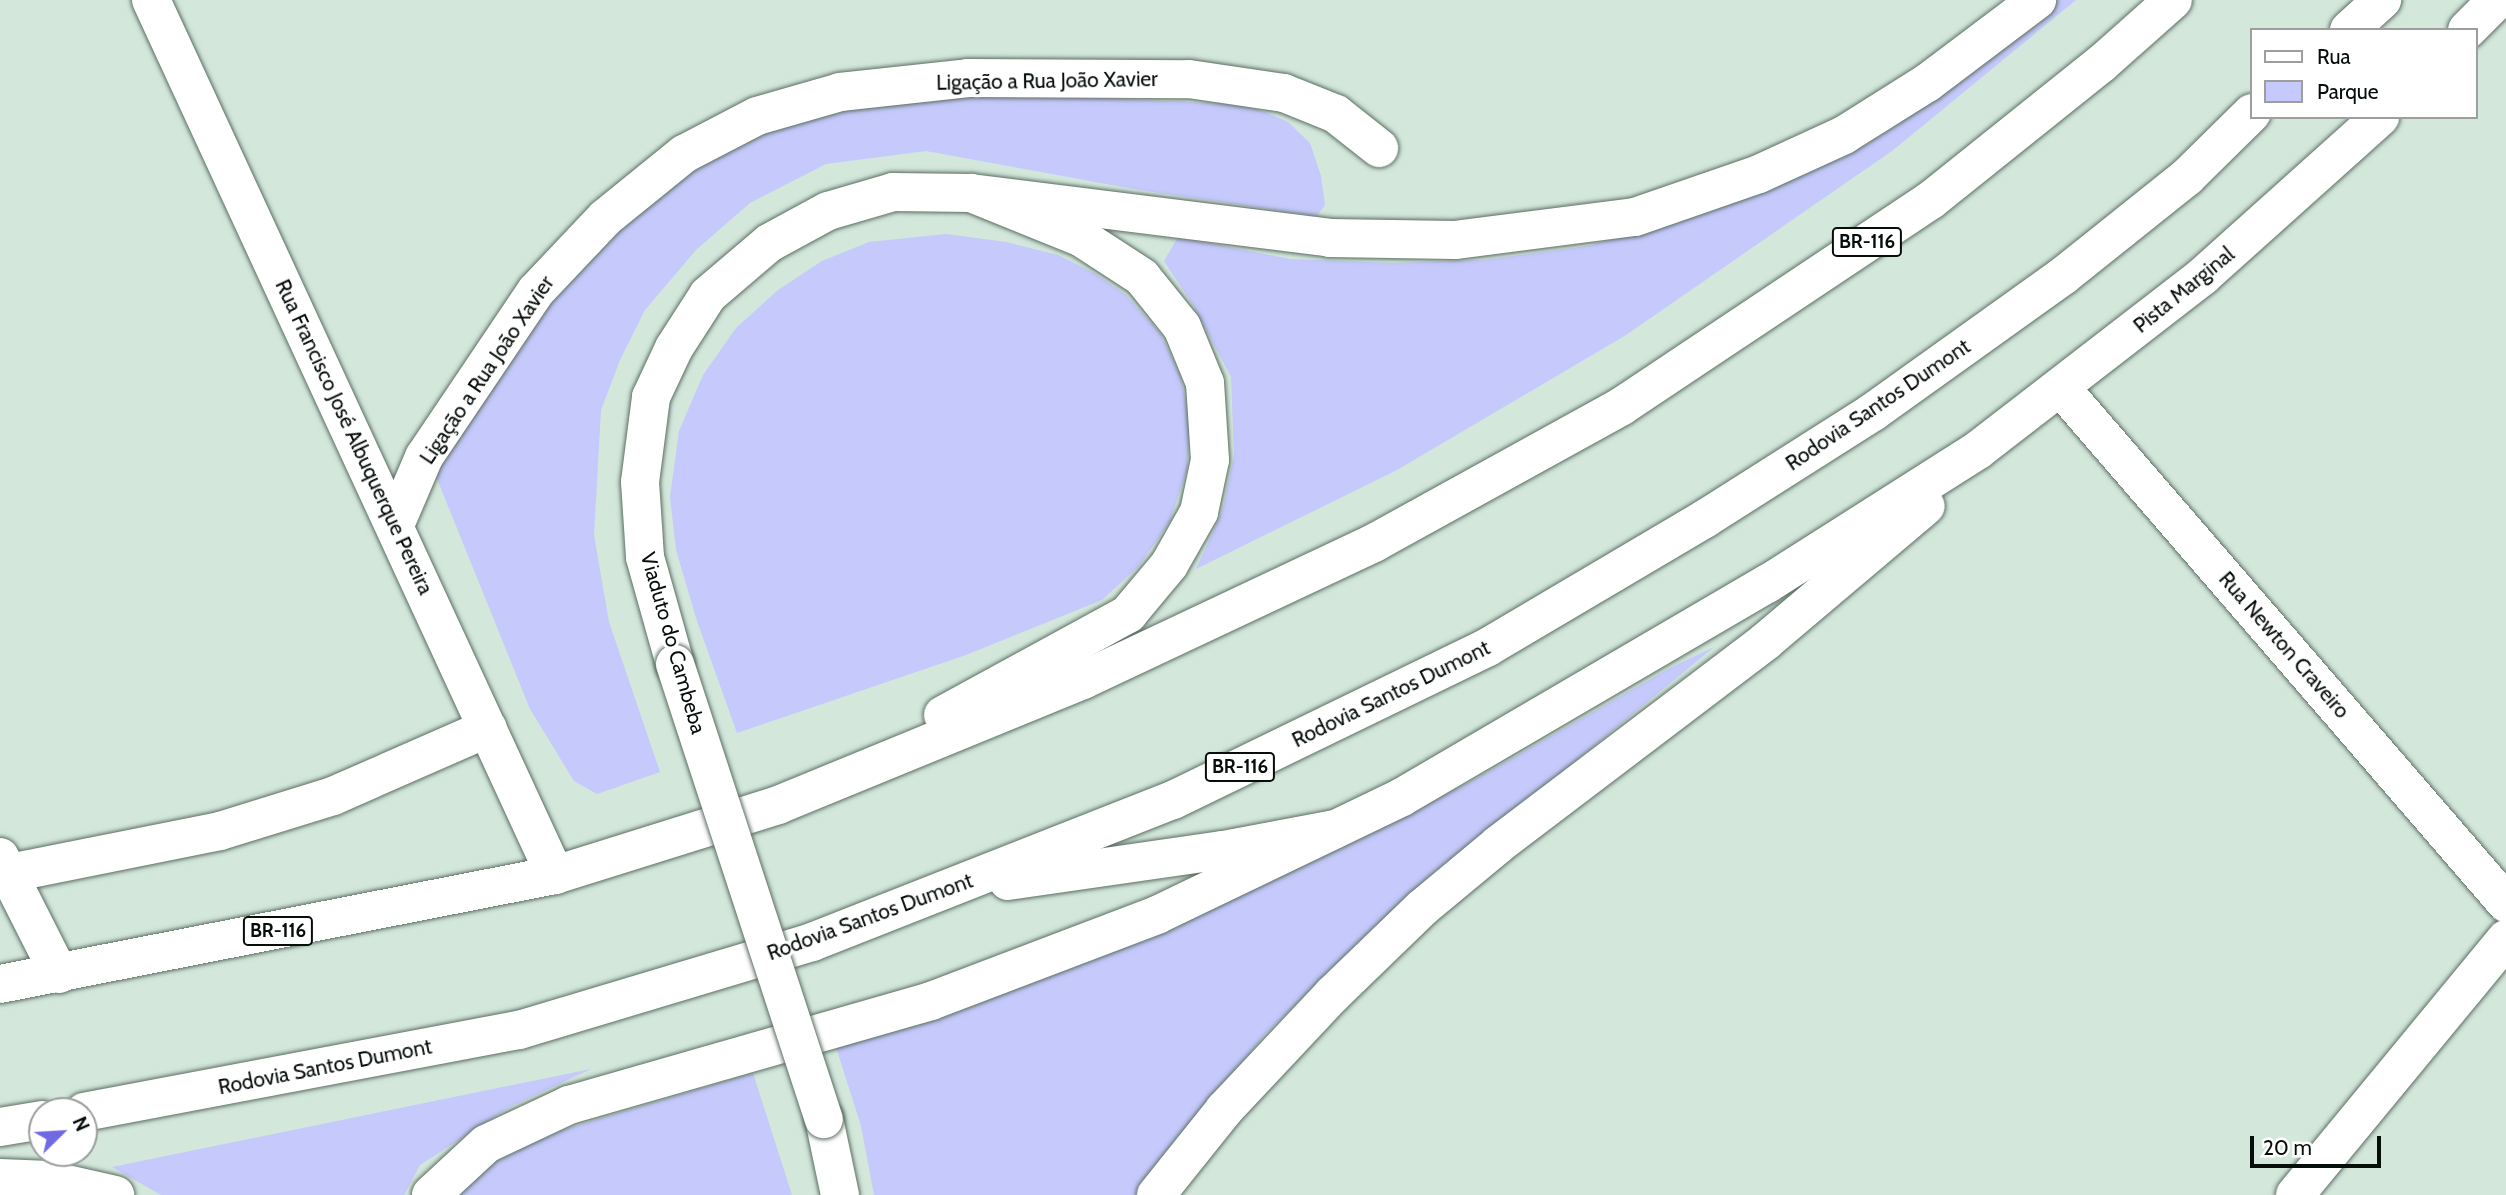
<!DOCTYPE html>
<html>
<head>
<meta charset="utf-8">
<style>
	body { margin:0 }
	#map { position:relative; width:2506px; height:1195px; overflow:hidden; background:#d3e7db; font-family:Cabin,sans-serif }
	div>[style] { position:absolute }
	.green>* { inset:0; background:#c5c9fc }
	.roads { filter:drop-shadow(0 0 2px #5c6e63) drop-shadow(0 0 2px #5c6e63) }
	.minor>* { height:38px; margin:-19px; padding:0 19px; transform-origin:19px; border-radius:19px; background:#fff }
	.major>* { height:38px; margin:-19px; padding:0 19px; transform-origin:19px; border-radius:19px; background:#fff }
	.highway>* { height:38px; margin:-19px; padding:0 19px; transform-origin:19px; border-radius:19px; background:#fff }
	.bridges { filter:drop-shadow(0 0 2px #5c6e63) drop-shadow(0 0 2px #5c6e63) }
	.major-bridge>* { height:38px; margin:-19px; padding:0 19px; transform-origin:19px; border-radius:19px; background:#fff }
	span { translate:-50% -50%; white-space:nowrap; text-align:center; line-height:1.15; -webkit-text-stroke:6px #fff; paint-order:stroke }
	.shield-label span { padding:2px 5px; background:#fff; border:2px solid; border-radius:5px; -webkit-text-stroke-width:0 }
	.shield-label { font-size:19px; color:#070e0a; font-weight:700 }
	.street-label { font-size:21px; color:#070e0a }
	.legend { position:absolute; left:2250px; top:28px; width:228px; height:91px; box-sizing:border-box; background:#fff; border:2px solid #9c9f9d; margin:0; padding:9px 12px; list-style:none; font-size:21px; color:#070e0a }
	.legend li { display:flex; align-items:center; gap:14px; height:35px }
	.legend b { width:35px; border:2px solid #9c9f9d }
	.north { position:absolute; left:28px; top:1097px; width:70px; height:70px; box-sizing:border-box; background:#fff; border:2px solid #9c9f9d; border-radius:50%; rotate:66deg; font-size:19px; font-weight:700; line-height:28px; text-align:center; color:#070e0a }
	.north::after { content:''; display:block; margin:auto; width:24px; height:32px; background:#6f69e3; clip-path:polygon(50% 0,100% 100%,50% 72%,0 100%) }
	.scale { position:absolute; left:2250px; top:1136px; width:131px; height:32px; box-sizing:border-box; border:4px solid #070e0a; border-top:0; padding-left:9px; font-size:21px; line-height:24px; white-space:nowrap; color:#070e0a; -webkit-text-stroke:5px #fff; paint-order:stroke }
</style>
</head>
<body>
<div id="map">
	<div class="green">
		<div style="clip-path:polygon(2059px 0,2076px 0,1892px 151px,1626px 335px,1397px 470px,1196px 569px,1222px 512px,1234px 455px,1231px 377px,1193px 305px,1164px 261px,1178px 237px,1290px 259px,1394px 263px,1482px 260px,1587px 246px,1675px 223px,2043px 14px)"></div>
		<div style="clip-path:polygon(1031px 95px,1233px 104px,1265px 112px,1288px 122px,1310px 143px,1321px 176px,1325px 205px,1317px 216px,1139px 190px,926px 151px,826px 164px,750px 203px,696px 250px,645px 310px,620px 360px,601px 410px,594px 535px,609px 622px,660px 772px,597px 794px,574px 781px,530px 709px,431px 464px,505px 357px,624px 214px,766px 120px,925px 98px)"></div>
		<div style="clip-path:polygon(946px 234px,1006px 242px,1058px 255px,1094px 273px,1125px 294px,1160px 333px,1180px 374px,1190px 422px,1187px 470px,1170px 521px,1139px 566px,1102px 600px,966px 655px,737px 733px,697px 621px,676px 550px,670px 497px,679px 431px,703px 375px,736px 328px,778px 290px,822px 261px,869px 242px)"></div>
		<div style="clip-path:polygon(1714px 647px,1395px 910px,1265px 1034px,1138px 1195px,874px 1195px,861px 1126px,835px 1044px,1315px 859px,1472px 781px,1670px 668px)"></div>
		<div style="clip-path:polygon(591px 1069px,508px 1108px,420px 1165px,404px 1195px,161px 1195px,112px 1167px)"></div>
		<div style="clip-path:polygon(753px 1073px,792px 1195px,459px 1195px,490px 1163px,548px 1134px)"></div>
	</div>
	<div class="roads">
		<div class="minor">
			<div style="left:2061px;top:388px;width:681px;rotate:49.17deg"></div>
			<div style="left:395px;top:525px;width:74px;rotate:-66.9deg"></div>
			<div style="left:424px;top:457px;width:200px;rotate:-56deg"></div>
			<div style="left:536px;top:291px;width:100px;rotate:-46.6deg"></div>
			<div style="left:605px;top:218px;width:102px;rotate:-39deg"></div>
			<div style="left:684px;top:154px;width:82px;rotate:-27.5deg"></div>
			<div style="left:757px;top:116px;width:86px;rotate:-16.1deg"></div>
			<div style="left:840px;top:92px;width:129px;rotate:-6.2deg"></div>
			<div style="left:968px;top:78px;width:221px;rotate:0.3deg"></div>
			<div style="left:1189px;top:79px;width:96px;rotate:8.4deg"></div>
			<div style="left:1284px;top:93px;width:56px;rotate:22deg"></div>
			<div style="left:1336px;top:114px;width:55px;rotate:38.3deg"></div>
			<div style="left:0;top:857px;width:131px;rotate:63.2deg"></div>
			<div style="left:0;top:875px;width:224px;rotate:-11.3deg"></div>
			<div style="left:220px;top:831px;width:118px;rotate:-17.2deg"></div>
			<div style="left:333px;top:796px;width:169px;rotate:-23.7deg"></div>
			<div style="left:2295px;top:1195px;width:332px;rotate:-50.5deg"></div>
		</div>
		<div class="major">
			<div style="left:151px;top:0;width:964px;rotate:65.22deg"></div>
			<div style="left:2467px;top:30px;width:42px;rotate:-45deg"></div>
			<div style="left:675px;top:664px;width:111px;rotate:-105.7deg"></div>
			<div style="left:645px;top:557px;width:75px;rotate:-93.8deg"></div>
			<div style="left:640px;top:482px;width:86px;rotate:-82.6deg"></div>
			<div style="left:651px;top:397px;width:54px;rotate:-64.9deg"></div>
			<div style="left:674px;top:348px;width:63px;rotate:-57.3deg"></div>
			<div style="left:708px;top:295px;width:80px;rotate:-40.4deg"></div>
			<div style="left:769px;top:243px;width:67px;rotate:-28.5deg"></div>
			<div style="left:828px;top:211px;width:68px;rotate:-16.3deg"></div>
			<div style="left:893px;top:192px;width:78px;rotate:0.7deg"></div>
			<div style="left:971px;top:193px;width:362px;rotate:7.1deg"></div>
			<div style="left:1330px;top:238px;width:125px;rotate:0.9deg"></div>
			<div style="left:1455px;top:240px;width:181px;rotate:-7.3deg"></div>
			<div style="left:1635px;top:217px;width:131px;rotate:-19.1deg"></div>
			<div style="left:1759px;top:174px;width:94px;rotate:-24.6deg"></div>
			<div style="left:1844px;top:135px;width:98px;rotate:-32.1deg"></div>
			<div style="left:1927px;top:83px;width:138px;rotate:-37deg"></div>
			<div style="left:824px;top:1119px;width:78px;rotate:78.1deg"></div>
			<div style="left:431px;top:1195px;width:75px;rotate:-42.8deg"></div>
			<div style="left:486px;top:1144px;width:92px;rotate:-25.2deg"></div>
			<div style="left:569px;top:1105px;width:377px;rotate:-16deg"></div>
			<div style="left:931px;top:1001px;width:242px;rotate:-20.8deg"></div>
			<div style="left:1157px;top:915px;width:272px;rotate:-25.7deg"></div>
			<div style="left:1402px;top:797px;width:423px;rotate:-30.3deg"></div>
			<div style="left:1767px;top:584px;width:250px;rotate:-32.4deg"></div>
			<div style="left:1978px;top:450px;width:284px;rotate:-37.7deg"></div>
			<div style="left:2203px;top:276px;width:238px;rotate:-41.9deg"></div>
			<div style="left:1156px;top:1195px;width:109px;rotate:-51.3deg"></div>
			<div style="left:1224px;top:1110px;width:158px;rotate:-46.8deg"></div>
			<div style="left:1332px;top:995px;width:125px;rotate:-44deg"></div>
			<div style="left:1422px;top:908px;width:100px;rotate:-39.7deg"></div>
			<div style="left:1499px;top:844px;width:335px;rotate:-37.2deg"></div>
			<div style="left:1766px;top:641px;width:209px;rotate:-40.2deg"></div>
		</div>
		<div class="highway">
			<div style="left:2349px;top:30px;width:45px;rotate:-42.3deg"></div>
			<div style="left:943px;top:715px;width:211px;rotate:-28.6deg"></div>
			<div style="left:1128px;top:614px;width:64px;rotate:-50.1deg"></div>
			<div style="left:1169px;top:565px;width:61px;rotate:-60.5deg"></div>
			<div style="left:1199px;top:512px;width:53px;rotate:-78.1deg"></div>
			<div style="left:1210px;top:460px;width:77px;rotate:-93.7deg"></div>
			<div style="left:1205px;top:383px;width:61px;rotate:-112.3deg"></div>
			<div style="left:1182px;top:327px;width:64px;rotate:-128.7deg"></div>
			<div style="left:1142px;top:277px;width:72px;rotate:-147deg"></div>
			<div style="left:1082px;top:238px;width:120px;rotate:-157.9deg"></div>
			<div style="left:1008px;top:881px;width:218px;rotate:-8.2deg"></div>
			<div style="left:1224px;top:850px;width:113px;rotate:-10.7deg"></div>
			<div style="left:0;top:984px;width:566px;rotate:-11.11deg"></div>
			<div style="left:555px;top:875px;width:234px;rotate:-17.4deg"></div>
			<div style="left:778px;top:805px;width:330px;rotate:-22.3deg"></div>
			<div style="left:1083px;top:680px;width:322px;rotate:-25.2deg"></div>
			<div style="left:1374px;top:543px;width:283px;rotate:-28.9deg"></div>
			<div style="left:1622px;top:406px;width:371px;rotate:-33.7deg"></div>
			<div style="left:1931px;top:200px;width:218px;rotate:-38.7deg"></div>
			<div style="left:2101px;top:64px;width:96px;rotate:-41.6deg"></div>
			<div style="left:84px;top:1112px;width:443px;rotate:-10.7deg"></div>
			<div style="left:519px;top:1030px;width:306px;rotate:-16.7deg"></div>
			<div style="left:812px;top:942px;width:388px;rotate:-21.5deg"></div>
			<div style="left:1173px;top:800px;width:350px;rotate:-25.9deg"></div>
			<div style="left:1488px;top:647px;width:253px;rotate:-30.6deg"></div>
			<div style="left:1706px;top:518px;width:198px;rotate:-32.4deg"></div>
			<div style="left:1873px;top:412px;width:234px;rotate:-35.6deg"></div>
			<div style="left:2063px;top:276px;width:159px;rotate:-38.6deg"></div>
			<div style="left:2187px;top:177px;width:91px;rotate:-44.6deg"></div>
			<div style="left:0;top:1127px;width:43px;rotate:-9.5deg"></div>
			<div style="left:0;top:1178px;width:49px;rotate:2.3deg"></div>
			<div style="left:49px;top:1180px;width:68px;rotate:12.8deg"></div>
		</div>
	</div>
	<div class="bridges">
		<div class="major-bridge">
			<div style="left:675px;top:664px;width:479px;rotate:71.9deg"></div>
		</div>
	</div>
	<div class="shield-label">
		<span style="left:1867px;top:242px">BR-116</span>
		<span style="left:1240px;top:767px">BR-116</span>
		<span style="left:278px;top:931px">BR-116</span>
	</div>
	<div class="street-label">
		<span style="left:1047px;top:81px;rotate:-1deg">Ligação a Rua João Xavier</span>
		<span style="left:2184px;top:290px;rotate:-39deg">Pista Marginal</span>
		<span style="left:487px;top:370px;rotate:-56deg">Ligação a Rua João Xavier</span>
		<span style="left:1878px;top:405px;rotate:-34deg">Rodovia Santos Dumont</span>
		<span style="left:354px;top:437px;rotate:65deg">Rua Francisco José Albuquerque Pereira</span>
		<span style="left:673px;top:643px;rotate:74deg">Viaduto do Cambeba</span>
		<span style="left:2284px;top:645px;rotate:49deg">Rua Newton Craveiro</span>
		<span style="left:1391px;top:694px;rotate:-26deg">Rodovia Santos Dumont</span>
		<span style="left:870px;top:917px;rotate:-20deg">Rodovia Santos Dumont</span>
		<span style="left:325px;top:1067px;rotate:-11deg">Rodovia Santos Dumont</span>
	</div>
	<ul class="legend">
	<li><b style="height:9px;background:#fff"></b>Rua</li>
	<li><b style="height:19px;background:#c5c9fc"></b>Parque</li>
	</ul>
	<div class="north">N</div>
	<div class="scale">20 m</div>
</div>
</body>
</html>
